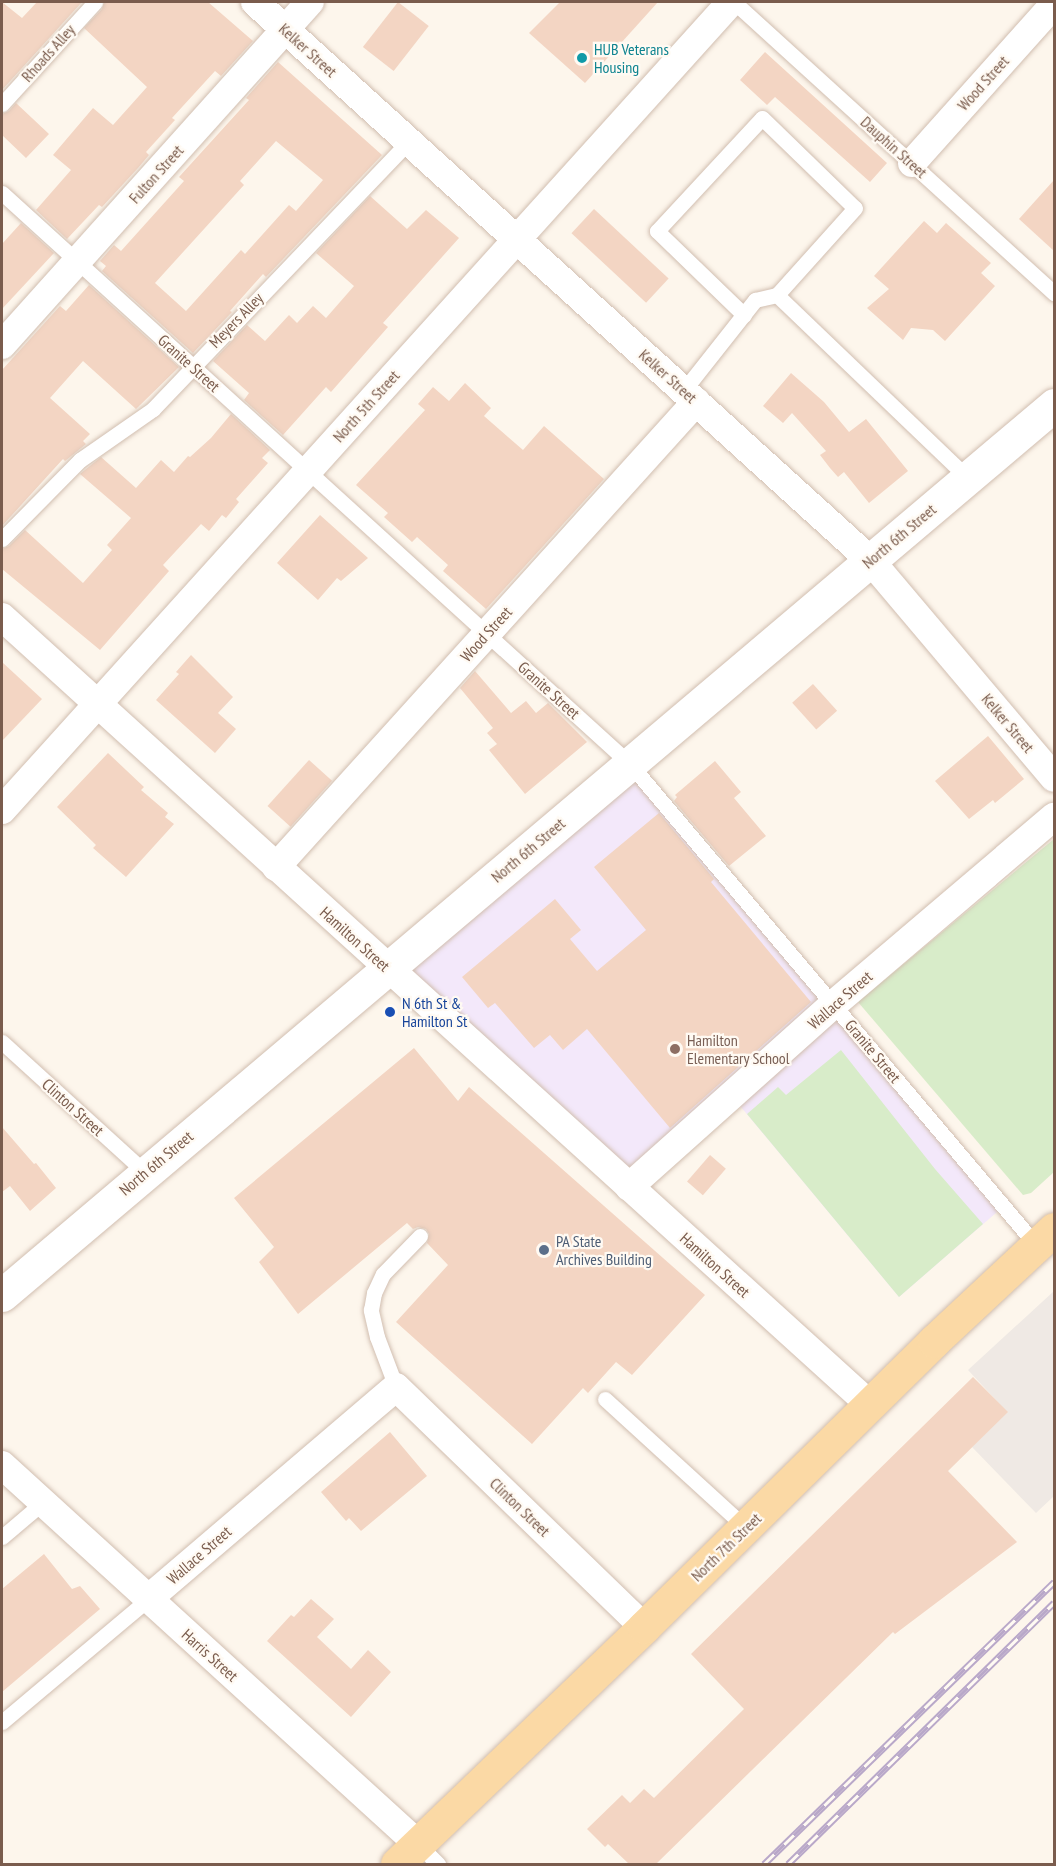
<!DOCTYPE html>
<html>
<head>
<meta charset="utf-8">
<style>
	body { margin:0 }
	#map { position:relative; width:1056px; height:1866px; overflow:hidden; background:#fdf6ec; font-family:"PT Sans Narrow",sans-serif }
	div>[style] { position:absolute }
	.industrial>* { inset:0; background:#efe9e4 }
	.education>* { inset:0; background:#f3e8fa }
	.green>* { inset:0; background:#d8ecc9 }
	.building>* { inset:0; background:#f3d5c3; transform-origin:0 0 }
	.roads { filter:drop-shadow(0 0 2px #d1beb0) drop-shadow(0 0 2px #d1beb0) }
	.lane>* { height:15px; margin:-7.5px; padding:0 7.5px; transform-origin:7.5px; border-radius:7.5px; background:#fff }
	.street>* { height:28px; margin:-14px; padding:0 14px; transform-origin:14px; border-radius:14px; background:#fff }
	.secondary>* { height:33px; margin:-16.5px; padding:0 16.5px; transform-origin:16.5px; border-radius:16.5px; background:#fff }
	.primary>* { height:33px; margin:-16.5px; padding:0 16.5px; transform-origin:16.5px; border-radius:16.5px; background:#fbd9a5 }
	.rail>* { height:7px; margin-top:-3.5px; transform-origin:0; background:repeating-linear-gradient(90deg,#fffaf3 0 14px,#b9a8c9 0 28px); box-sizing:border-box; border-block:2px solid #b9a8c9 }
	.dots>* { width:16px; height:16px; translate:-50% -50%; box-sizing:border-box; border:3px solid #fffaf3; border-radius:50% }
	span { translate:-50% -50%; white-space:nowrap; text-align:center; line-height:1.15; -webkit-text-stroke:4.5px #fffaf3; paint-order:stroke }
	.culture-label { font-size:16px; color:#0d838f }
	.left { translate:0 -50%; text-align:left }
	.street-label { font-size:16px; color:#7a5c4d }
	.transit-label { font-size:16px; color:#164399 }
	.education-label { font-size:16px; color:#785e54 }
	.service-label { font-size:16px; color:#4e5e75 }
	.frame { position:absolute; inset:0; border:3px solid #7a5c4d; pointer-events:none }
</style>
</head>
<body>
<div id="map">
	<div class="industrial">
		<div style="clip-path:polygon(1054px 1291px,1054px 1496px,1036px 1513px,972px 1447px,1007px 1412px,968px 1370px)"></div>
	</div>
	<div class="education">
		<div style="clip-path:polygon(630px 764px,1004px 1206px,899px 1297px,731px 1095px,629px 1187px,388px 968px)"></div>
	</div>
	<div class="green">
		<div style="clip-path:polygon(1054px 839px,1054px 1172px,1031px 1193px,1023px 1195px,858px 1002px)"></div>
		<div style="clip-path:polygon(841px 1050px,935px 1169px,983px 1224px,899px 1297px,747px 1114px,778px 1087px,786px 1095px)"></div>
	</div>
	<div class="building">
		<div style="clip-path:polygon(2px 2px,22px 18px,37px 2px,82px 2px,2px 90px)"></div>
		<div style="clip-path:polygon(104px 2px,208px 2px,253px 41px,221px 76px,215px 71px,172px 118px,175px 120px,146px 152px,149px 155px,138px 168px,102px 207px,99px 205px,67px 239px,36px 210px,71px 170px,53px 155px,93px 108px,113px 125px,147px 87px,84px 28px,102px 9px)"></div>
		<div style="left:398px;top:2px;width:39px;height:57px;rotate:38deg"></div>
		<div style="clip-path:polygon(560px 2px,658px 2px,585px 83px,529px 33px)"></div>
		<div style="clip-path:polygon(765px 52px,887px 163px,870px 182px,775px 97px,767px 105px,740px 80px)"></div>
		<div style="clip-path:polygon(evenodd,278px 62px,382px 155px,266px 277px,263px 274px,230px 311px,232px 312px,193px 353px,102px 271px,106px 266px,100px 261px,114px 245px,121px 251px,184px 181px,179px 177px,249px 100px,246px 98px,278px 62px,276px 141px,323px 180px,296px 211px,289px 205px,245px 254px,241px 250px,186px 311px,155px 283px,244px 185px,240px 181px,276px 141px)"></div>
		<div style="clip-path:polygon(16px 103px,49px 134px,26px 158px,2px 135px,2px 114px,9px 111px)"></div>
		<div style="clip-path:polygon(1054px 180px,1054px 251px,1019px 219px)"></div>
		<div style="clip-path:polygon(370px 196px,407px 229px,426px 210px,459px 238px,383px 323px,388px 327px,331px 392px,326px 387px,283px 435px,244px 400px,249px 393px,213px 361px,247px 325px,265px 341px,289px 315px,297px 323px,313px 306px,326px 318px,354px 286px,316px 253px)"></div>
		<div style="left:594px;top:209px;width:102px;height:33px;rotate:43deg"></div>
		<div style="clip-path:polygon(924px 221px,937px 233px,946px 223px,991px 263px,981px 273px,995px 286px,945px 341px,933px 330px,911px 328px,903px 340px,867px 308px,889px 289px,874px 276px)"></div>
		<div style="clip-path:polygon(21px 223px,54px 253px,2px 309px,2px 244px)"></div>
		<div style="clip-path:polygon(89px 285px,179px 367px,136px 409px,83px 361px,50px 398px,90px 434px,83px 441px,86px 444px,65px 461px,63px 459px,2px 526px,2px 370px,60px 306px,66px 311px)"></div>
		<div style="clip-path:polygon(791px 373px,824px 402px,849px 432px,866px 419px,908px 471px,869px 503px,844px 472px,838px 477px,830px 468px,820px 455px,826px 451px,792px 413px,783px 423px,763px 406px)"></div>
		<div style="clip-path:polygon(465px 383px,491px 408px,484px 416px,523px 450px,544px 426px,604px 479px,486px 609px,443px 571px,448px 565px,417px 537px,412px 542px,384px 517px,388px 513px,356px 485px,425px 410px,418px 404px,433px 387px,449px 401px)"></div>
		<div style="clip-path:polygon(231px 414px,270px 450px,262px 458px,268px 463px,236px 499px,239px 502px,226px 518px,222px 515px,209px 531px,201px 524px,163px 565px,169px 571px,100px 650px,2px 569px,2px 549px,9px 546px,25px 530px,83px 583px,112px 550px,107px 545px,131px 518px,80px 474px,101px 457px,136px 488px,161px 460px,174px 472px,188px 456px,190px 457px,211px 438px)"></div>
		<div style="clip-path:polygon(320px 515px,368px 558px,341px 581px,337px 578px,318px 600px,277px 563px)"></div>
		<div style="clip-path:polygon(191px 655px,233px 697px,218px 713px,236px 729px,215px 753px,156px 700px,179px 674px,176px 672px)"></div>
		<div style="clip-path:polygon(2px 662px,42px 699px,2px 741px)"></div>
		<div style="clip-path:polygon(475px 671px,511px 713px,526px 701px,536px 713px,548px 703px,587px 742px,525px 794px,489px 750px,497px 744px,487px 733px,493px 728px,460px 688px)"></div>
		<div style="left:813px;top:684px;width:36px;height:28px;rotate:48deg"></div>
		<div style="clip-path:polygon(988px 736px,1024px 779px,995px 803px,993px 800px,969px 819px,935px 781px)"></div>
		<div style="clip-path:polygon(108px 753px,144px 787px,141px 790px,168px 813px,165px 817px,174px 824px,126px 877px,93px 848px,96px 845px,57px 807px)"></div>
		<div style="left:309px;top:760px;width:31px;height:62px;rotate:42deg"></div>
		<div style="clip-path:polygon(715px 761px,741px 792px,734px 798px,766px 836px,729px 866px,674px 801px,677px 797px,675px 795px)"></div>
		<div style="clip-path:polygon(659px 813px,714px 879px,711px 882px,811px 1002px,670px 1128px,587px 1029px,563px 1050px,550px 1035px,534px 1048px,495px 1003px,488px 1008px,462px 977px,555px 899px,581px 930px,570px 939px,597px 971px,646px 930px,594px 867px)"></div>
		<div style="clip-path:polygon(414px 1048px,458px 1101px,469px 1087px,705px 1295px,632px 1375px,616px 1362px,588px 1393px,583px 1388px,532px 1444px,396px 1322px,448px 1265px,427px 1243px,429px 1234px,426px 1229px,418px 1227px,413px 1229px,407px 1223px,298px 1314px,259px 1262px,274px 1247px,234px 1198px)"></div>
		<div style="clip-path:polygon(2px 1127px,34px 1164px,36px 1163px,56px 1188px,30px 1211px,10px 1186px,2px 1192px)"></div>
		<div style="left:710px;top:1155px;width:21px;height:35px;rotate:41deg"></div>
		<div style="clip-path:polygon(973px 1377px,1008px 1412px,948px 1471px,1017px 1542px,895px 1634px,893px 1632px,656px 1864px,629px 1864px,608px 1844px,605px 1847px,587px 1829px,622px 1795px,630px 1803px,644px 1789px,654px 1798px,744px 1709px,691px 1654px)"></div>
		<div style="clip-path:polygon(390px 1432px,427px 1476px,361px 1531px,349px 1518px,346px 1521px,321px 1492px)"></div>
		<div style="clip-path:polygon(44px 1554px,72px 1589px,80px 1586px,100px 1609px,2px 1692px,2px 1589px)"></div>
		<div style="clip-path:polygon(311px 1599px,334px 1619px,317px 1637px,351px 1669px,368px 1650px,391px 1672px,351px 1717px,267px 1641px,291px 1615px,294px 1617px)"></div>
	</div>
	<div class="roads">
		<div class="lane">
			<div style="left:734px;top:2px;width:433px;rotate:42.3deg"></div>
			<div style="left:2px;top:104px;width:138px;rotate:-47.6deg"></div>
			<div style="left:2px;top:193px;width:849px;rotate:42.28deg"></div>
			<div style="left:630px;top:764px;width:629px;rotate:49.83deg"></div>
			<div style="left:744px;top:315px;width:121px;rotate:-136deg"></div>
			<div style="left:657px;top:231px;width:154px;rotate:-47.1deg"></div>
			<div style="left:762px;top:118px;width:129px;rotate:44.1deg"></div>
			<div style="left:855px;top:208px;width:117px;rotate:131.9deg"></div>
			<div style="left:684px;top:390px;width:115px;rotate:-51.7deg"></div>
			<div style="left:755px;top:300px;width:23px;rotate:-13deg"></div>
			<div style="left:777px;top:295px;width:265px;rotate:43.8deg"></div>
			<div style="left:2px;top:539px;width:111px;rotate:-45.4deg"></div>
			<div style="left:80px;top:460px;width:89px;rotate:-34.9deg"></div>
			<div style="left:153px;top:409px;width:371px;rotate:-46.3deg"></div>
			<div style="left:2px;top:1042px;width:193px;rotate:42.3deg"></div>
			<div style="left:396px;top:1387px;width:53px;rotate:-110.8deg"></div>
			<div style="left:377px;top:1337px;width:28px;rotate:-103deg"></div>
			<div style="left:371px;top:1310px;width:17px;rotate:-80deg"></div>
			<div style="left:374px;top:1293px;width:21px;rotate:-65deg"></div>
			<div style="left:383px;top:1274px;width:53px;rotate:-45.8deg"></div>
			<div style="left:605px;top:1399px;width:190px;rotate:42.4deg"></div>
			<div style="left:2px;top:1537px;width:52px;rotate:-40.4deg"></div>
			<div style="left:2px;top:1722px;width:191px;rotate:-40.1deg"></div>
			<div style="left:419px;top:1845px;width:27px;rotate:45deg"></div>
		</div>
		<div class="street">
			<div style="left:255px;top:2px;width:830px;rotate:42.22deg"></div>
			<div style="left:870px;top:560px;width:285px;rotate:49.8deg"></div>
			<div style="left:912px;top:163px;width:213px;rotate:-48.2deg"></div>
			<div style="left:2px;top:345px;width:461px;rotate:-48.1deg"></div>
			<div style="left:2px;top:617px;width:1172px;rotate:42.23deg"></div>
			<div style="left:2px;top:810px;width:1088px;rotate:-47.94deg"></div>
			<div style="left:276px;top:867px;width:627px;rotate:-47.91deg"></div>
			<div style="left:629px;top:1187px;width:275px;rotate:-41.8deg"></div>
			<div style="left:834px;top:1004px;width:289px;rotate:-40.4deg"></div>
			<div style="left:2px;top:1465px;width:564px;rotate:42.34deg"></div>
			<div style="left:148px;top:1599px;width:326px;rotate:-40.5deg"></div>
			<div style="left:396px;top:1387px;width:345px;rotate:44.1deg"></div>
		</div>
		<div class="secondary">
			<div style="left:2px;top:1295px;width:1378px;rotate:-40.23deg"></div>
		</div>
		<div class="primary">
			<div style="left:397px;top:1864px;width:342px;rotate:-43.8deg"></div>
			<div style="left:644px;top:1627px;width:407px;rotate:-44.6deg"></div>
			<div style="left:934px;top:1341px;width:164px;rotate:-43deg"></div>
		</div>
	</div>
	<div class="rail">
		<div style="left:764px;top:1864px;width:405px;rotate:-44.2deg"></div>
		<div style="left:788px;top:1864px;width:373px;rotate:-44.5deg"></div>
	</div>
	<div class="dots">
		<div style="left:582px;top:58px;background:#0f9aa8"></div>
		<div style="left:390px;top:1012px;background:#1a4fb4"></div>
		<div style="left:675px;top:1049px;background:#8d6e63"></div>
		<div style="left:544px;top:1250px;background:#5c6f8a"></div>
	</div>
	<div class="culture-label">
		<span class="left" style="left:594px;top:58px">HUB Veterans<br>Housing</span>
	</div>
	<div class="street-label">
		<span style="left:308px;top:50px;rotate:42deg">Kelker Street</span>
		<span style="left:48px;top:53px;rotate:-48deg">Rhoads Alley</span>
		<span style="left:983px;top:83px;rotate:-48deg">Wood Street</span>
		<span style="left:894px;top:147px;rotate:42deg">Dauphin Street</span>
		<span style="left:156px;top:174px;rotate:-48deg">Fulton Street</span>
		<span style="left:236px;top:320px;rotate:-46deg">Meyers Alley</span>
		<span style="left:189px;top:363px;rotate:42deg">Granite Street</span>
		<span style="left:668px;top:376px;rotate:42deg">Kelker Street</span>
		<span style="left:366px;top:406px;rotate:-48deg">North 5th Street</span>
		<span style="left:899px;top:536px;rotate:-40deg">North 6th Street</span>
		<span style="left:486px;top:634px;rotate:-48deg">Wood Street</span>
		<span style="left:549px;top:690px;rotate:42deg">Granite Street</span>
		<span style="left:1008px;top:723px;rotate:50deg">Kelker Street</span>
		<span style="left:528px;top:850px;rotate:-40deg">North 6th Street</span>
		<span style="left:355px;top:939px;rotate:42deg">Hamilton Street</span>
		<span style="left:840px;top:1000px;rotate:-41deg">Wallace Street</span>
		<span style="left:873px;top:1051px;rotate:50deg">Granite Street</span>
		<span style="left:73px;top:1107px;rotate:42deg">Clinton Street</span>
		<span style="left:156px;top:1163px;rotate:-40deg">North 6th Street</span>
		<span style="left:715px;top:1265px;rotate:42deg">Hamilton Street</span>
		<span style="left:520px;top:1507px;rotate:44deg">Clinton Street</span>
		<span style="left:726px;top:1547px;rotate:-44deg">North 7th Street</span>
		<span style="left:199px;top:1555px;rotate:-41deg">Wallace Street</span>
		<span style="left:210px;top:1655px;rotate:42deg">Harris Street</span>
	</div>
	<div class="transit-label">
		<span class="left" style="left:402px;top:1012px">N 6th St &amp;<br>Hamilton St</span>
	</div>
	<div class="education-label">
		<span class="left" style="left:687px;top:1049px">Hamilton<br>Elementary School</span>
	</div>
	<div class="service-label">
		<span class="left" style="left:556px;top:1250px">PA State<br>Archives Building</span>
	</div>
	<div class="frame"></div>
</div>
</body>
</html>
